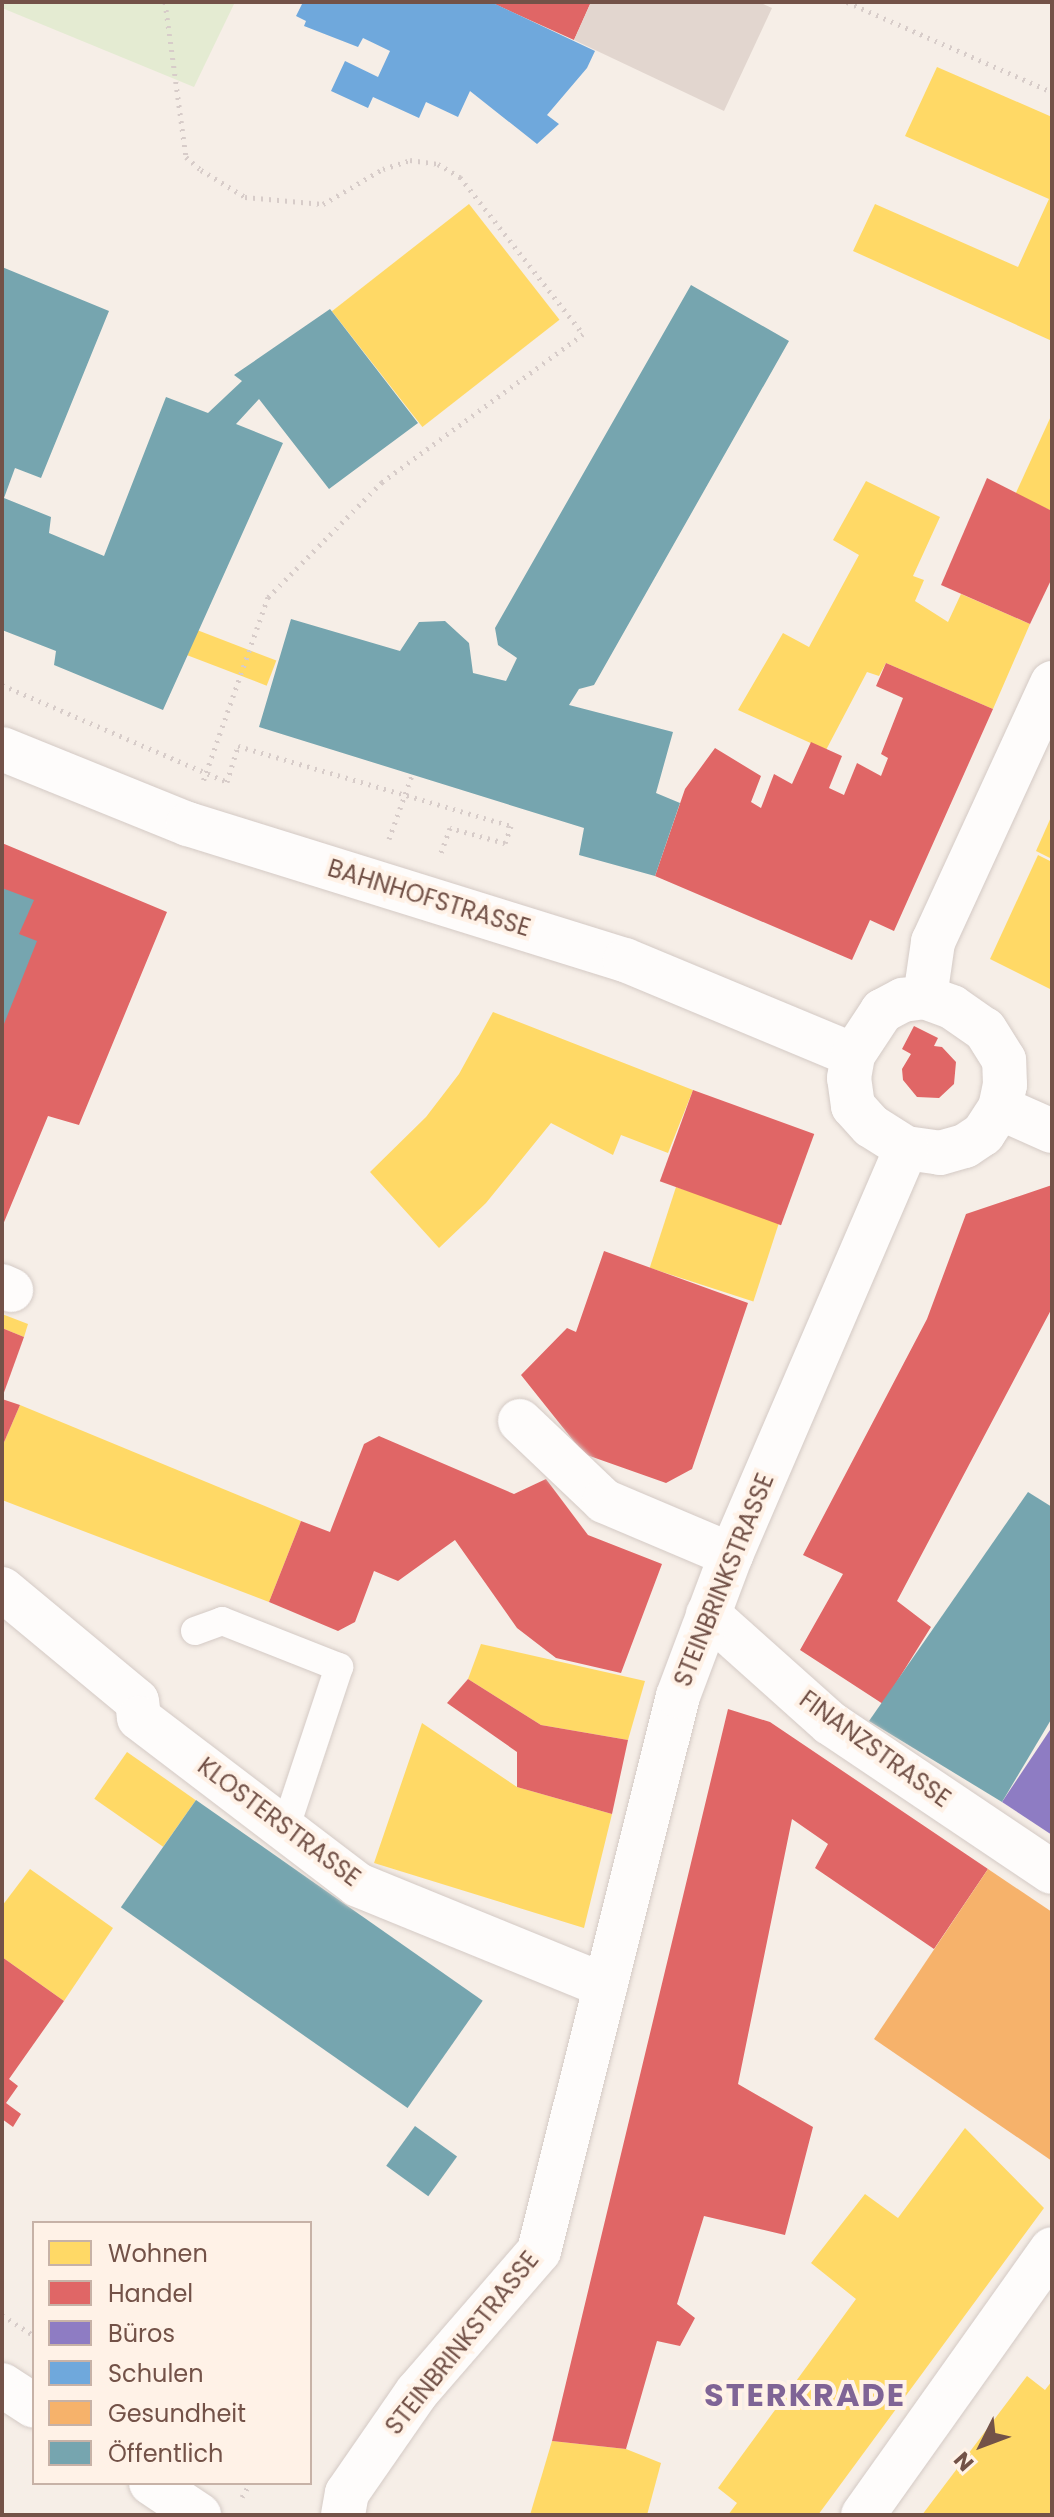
<!DOCTYPE html>
<html>
<head>
<meta charset="utf-8">
<style>
	body { margin:0 }
	#map { position:relative; width:1054px; height:2517px; overflow:hidden; background:#f6eee7; font-family:Poppins,sans-serif }
	div>[style] { position:absolute }
	.green>* { inset:0; background:#e4ebd2 }
	.homes>* { inset:0; background:#ffd966; transform-origin:0 0 }
	.shops>* { inset:0; background:#e06666; transform-origin:0 0 }
	.offices>* { inset:0; background:#8e7cc3 }
	.schools>* { inset:0; background:#6fa8dc }
	.health>* { inset:0; background:#f6b26b }
	.public>* { inset:0; background:#76a5af; transform-origin:0 0 }
	.building>* { inset:0; background:#e2d6cf }
	.path>* { height:5px; margin-top:-2.5px; transform-origin:0; background:repeating-linear-gradient(90deg,#d7ccc9 0 2px,transparent 0 8px) }
	.roads { filter:drop-shadow(0 0 2px #d4cac5) drop-shadow(0 0 2px #d4cac5) }
	.lane>* { height:28px; margin:-14px; padding:0 14px; transform-origin:14px; border-radius:14px; background:#fefcfb }
	.street>* { height:44px; margin:-22px; padding:0 22px; transform-origin:22px; border-radius:22px; background:#fefcfb }
	.secondary>* { height:44px; margin:-22px; padding:0 22px; transform-origin:22px; border-radius:22px; background:#fefcfb }
	span { translate:-50% -50%; white-space:nowrap; text-align:center; line-height:1.15; -webkit-text-stroke:8px #fff2e7; paint-order:stroke }
	.street-label { font-size:24px; color:#735248 }
	.district-label { font-size:32px; color:#7f6496; font-weight:700; letter-spacing:2px }
	.frame { position:absolute; inset:0; border:4px solid #735248; pointer-events:none }
	.legend { position:absolute; left:32px; top:2221px; width:280px; height:264px; box-sizing:border-box; background:#fff2e7; border:2px solid #c7b2a7; margin:0; padding:10px 14px; list-style:none; font-size:24px; color:#735248 }
	.legend li { display:flex; align-items:center; gap:16px; height:40px }
	.legend b { width:40px; border:2px solid #c7b2a7 }
	.north { position:absolute; left:942px; top:2405px; width:80px; height:80px; -webkit-text-stroke:6px #fff2e7; paint-order:stroke; rotate:228deg; font-size:22px; font-weight:700; line-height:32px; text-align:center; color:#735248 }
	.north::after { content:''; display:block; margin:auto; width:28px; height:36px; background:#735248; clip-path:polygon(50% 0,100% 100%,50% 72%,0 100%) }
</style>
</head>
<body>
<div id="map">
	<div class="green">
		<div style="clip-path:polygon(2px 2px,235px 2px,194px 87px,2px 8px)"></div>
	</div>
	<div class="homes">
		<div style="clip-path:polygon(937px 67px,1052px 117px,1052px 341px,853px 251px,875px 204px,1018px 267px,1049px 199px,905px 136px)"></div>
		<div style="left:469px;top:204px;width:147px;height:174px;rotate:52deg"></div>
		<div style="clip-path:polygon(1052px 414px,1052px 511px,1015px 495px)"></div>
		<div style="clip-path:polygon(866px 481px,940px 517px,913px 576px,924px 580px,915px 601px,948px 622px,961px 594px,1030px 624px,993px 709px,886px 663px,879px 676px,867px 672px,826px 750px,738px 710px,783px 633px,809px 647px,859px 555px,833px 540px)"></div>
		<div style="left:197px;top:630px;width:85px;height:27px;rotate:21deg"></div>
		<div style="clip-path:polygon(1052px 815px,1052px 859px,1036px 851px)"></div>
		<div style="clip-path:polygon(1038px 855px,1052px 862px,1052px 990px,990px 959px)"></div>
		<div style="clip-path:polygon(493px 1012px,693px 1090px,668px 1153px,621px 1135px,613px 1155px,551px 1123px,486px 1203px,439px 1248px,370px 1172px,426px 1117px,459px 1074px)"></div>
		<div style="left:676px;top:1187px;width:109px;height:85px;rotate:18deg"></div>
		<div style="clip-path:polygon(2px 1314px,28px 1324px,24px 1337px,2px 1328px)"></div>
		<div style="clip-path:polygon(20px 1405px,301px 1521px,269px 1602px,2px 1500px,2px 1447px)"></div>
		<div style="clip-path:polygon(481px 1644px,645px 1681px,628px 1740px,541px 1725px,468px 1679px)"></div>
		<div style="clip-path:polygon(422px 1723px,517px 1787px,612px 1814px,584px 1928px,374px 1863px)"></div>
		<div style="left:127px;top:1752px;width:84px;height:57px;rotate:35deg"></div>
		<div style="clip-path:polygon(30px 1869px,113px 1928px,64px 2001px,2px 1957px,2px 1906px)"></div>
		<div style="clip-path:polygon(965px 2128px,1044px 2208px,818px 2515px,728px 2515px,737px 2503px,718px 2488px,856px 2299px,811px 2263px,865px 2194px,898px 2218px)"></div>
		<div style="clip-path:polygon(1027px 2376px,1045px 2390px,1052px 2381px,1052px 2515px,922px 2515px)"></div>
		<div style="clip-path:polygon(552px 2441px,626px 2449px,661px 2463px,647px 2515px,530px 2515px)"></div>
	</div>
	<div class="shops">
		<div style="clip-path:polygon(490px 2px,591px 2px,574px 40px)"></div>
		<div style="clip-path:polygon(987px 478px,1052px 511px,1052px 578px,1030px 624px,941px 585px)"></div>
		<div style="clip-path:polygon(886px 663px,993px 709px,894px 931px,870px 920px,852px 960px,655px 876px,685px 789px,715px 748px,761px 776px,751px 802px,761px 808px,774px 774px,792px 784px,811px 742px,842px 756px,829px 788px,844px 795px,857px 763px,881px 776px,888px 758px,881px 754px,903px 698px,876px 686px)"></div>
		<div style="clip-path:polygon(2px 843px,167px 912px,79px 1125px,48px 1116px,2px 1227px)"></div>
		<div style="clip-path:polygon(914px 1026px,938px 1038px,934px 1046px,942px 1047px,956px 1062px,954px 1084px,939px 1098px,917px 1097px,903px 1080px,902px 1069px,911px 1054px,902px 1049px)"></div>
		<div style="left:693px;top:1090px;width:129px;height:97px;rotate:20deg"></div>
		<div style="clip-path:polygon(1052px 1185px,1052px 1308px,897px 1601px,931px 1627px,883px 1704px,800px 1650px,843px 1574px,803px 1555px,927px 1319px,966px 1214px)"></div>
		<div style="clip-path:polygon(604px 1251px,748px 1303px,692px 1469px,666px 1483px,584px 1454px,521px 1375px,567px 1328px,576px 1332px)"></div>
		<div style="clip-path:polygon(2px 1328px,24px 1337px,2px 1398px)"></div>
		<div style="clip-path:polygon(2px 1399px,20px 1405px,2px 1447px)"></div>
		<div style="clip-path:polygon(379px 1436px,514px 1494px,546px 1479px,588px 1535px,662px 1564px,621px 1673px,556px 1658px,517px 1628px,455px 1540px,398px 1581px,374px 1571px,355px 1622px,338px 1631px,269px 1602px,301px 1521px,330px 1532px,364px 1444px)"></div>
		<div style="clip-path:polygon(468px 1679px,541px 1725px,628px 1740px,612px 1814px,517px 1787px,517px 1752px,447px 1703px)"></div>
		<div style="clip-path:polygon(728px 1709px,770px 1722px,988px 1869px,934px 1949px,815px 1868px,828px 1844px,792px 1819px,738px 2084px,813px 2127px,785px 2235px,704px 2216px,677px 2304px,695px 2318px,680px 2346px,657px 2341px,626px 2449px,552px 2441px)"></div>
		<div style="clip-path:polygon(2px 1957px,64px 2001px,9px 2079px,18px 2086px,6px 2103px,21px 2114px,13px 2127px,2px 2119px)"></div>
	</div>
	<div class="offices">
		<div style="clip-path:polygon(1050px 1730px,1052px 1732px,1052px 1835px,1002px 1802px)"></div>
	</div>
	<div class="schools">
		<div style="clip-path:polygon(303px 2px,491px 2px,595px 51px,587px 68px,547px 115px,559px 124px,537px 144px,470px 91px,458px 117px,426px 102px,419px 118px,373px 97px,368px 108px,331px 91px,345px 61px,378px 77px,390px 51px,363px 38px,358px 47px,304px 26px,306px 21px,296px 16px)"></div>
	</div>
	<div class="health">
		<div style="clip-path:polygon(988px 1869px,1052px 1912px,1052px 2161px,874px 2039px)"></div>
	</div>
	<div class="public">
		<div style="clip-path:polygon(2px 267px,109px 311px,41px 478px,15px 468px,4px 498px,51px 517px,49px 533px,104px 556px,166px 397px,208px 413px,242px 381px,234px 375px,330px 309px,418px 423px,329px 489px,259px 399px,236px 424px,283px 443px,163px 710px,54px 665px,56px 651px,2px 630px)"></div>
		<div style="clip-path:polygon(691px 285px,789px 341px,594px 685px,579px 689px,569px 705px,673px 732px,656px 793px,680px 803px,655px 876px,579px 855px,584px 828px,259px 727px,291px 619px,400px 651px,419px 622px,445px 621px,469px 643px,473px 673px,506px 681px,517px 658px,498px 645px,495px 628px)"></div>
		<div style="clip-path:polygon(2px 888px,34px 900px,19px 934px,37px 941px,2px 1029px)"></div>
		<div style="clip-path:polygon(1028px 1492px,1052px 1507px,1052px 1718px,1002px 1802px,869px 1721px)"></div>
		<div style="left:196px;top:1800px;width:350px;height:131px;rotate:35deg"></div>
		<div style="left:415px;top:2126px;width:52px;height:49px;rotate:36deg"></div>
	</div>
	<div class="building">
		<div style="clip-path:polygon(591px 2px,759px 2px,772px 8px,724px 111px,574px 40px)"></div>
	</div>
	<div class="path">
		<div style="left:165px;top:2px;width:156px;rotate:82.3deg"></div>
		<div style="left:186px;top:157px;width:20px;rotate:41deg"></div>
		<div style="left:201px;top:170px;width:52px;rotate:31.5deg"></div>
		<div style="left:245px;top:197px;width:78px;rotate:5.1deg"></div>
		<div style="left:323px;top:204px;width:69px;rotate:-30.3deg"></div>
		<div style="left:383px;top:169px;width:28px;rotate:-18deg"></div>
		<div style="left:410px;top:160px;width:28px;rotate:8deg"></div>
		<div style="left:438px;top:164px;width:26px;rotate:31deg"></div>
		<div style="left:460px;top:177px;width:199px;rotate:51.9deg"></div>
		<div style="left:583px;top:334px;width:250px;rotate:143.6deg"></div>
		<div style="left:382px;top:482px;width:162px;rotate:134.7deg"></div>
		<div style="left:268px;top:597px;width:196px;rotate:109.4deg"></div>
		<div style="left:847px;top:2px;width:224px;rotate:23.7deg"></div>
		<div style="left:2px;top:685px;width:245px;rotate:23.3deg"></div>
		<div style="left:227px;top:782px;width:38px;rotate:-73deg"></div>
		<div style="left:238px;top:746px;width:284px;rotate:16.3deg"></div>
		<div style="left:511px;top:826px;width:18px;rotate:109deg"></div>
		<div style="left:505px;top:843px;width:57px;rotate:-164.7deg"></div>
		<div style="left:450px;top:828px;width:27px;rotate:110deg"></div>
		<div style="left:389px;top:839px;width:68px;rotate:-70.2deg"></div>
		<div style="left:2px;top:2315px;width:38px;rotate:33deg"></div>
		<div style="left:242px;top:2497px;width:16px;rotate:-60deg"></div>
	</div>
	<div class="roads">
		<div class="lane">
			<div style="left:195px;top:1631px;width:29px;rotate:-20deg"></div>
			<div style="left:222px;top:1621px;width:126px;rotate:21.5deg"></div>
			<div style="left:339px;top:1667px;width:171px;rotate:108.4deg"></div>
		</div>
		<div class="street">
			<div style="left:2px;top:749px;width:201px;rotate:22deg"></div>
			<div style="left:188px;top:824px;width:458px;rotate:17.3deg"></div>
			<div style="left:625px;top:960px;width:247px;rotate:22.6deg"></div>
			<div style="left:1000px;top:1108px;width:57px;rotate:23.9deg"></div>
			<div style="left:906px;top:1148px;width:34px;rotate:8deg"></div>
			<div style="left:940px;top:1153px;width:26px;rotate:-16deg"></div>
			<div style="left:965px;top:1146px;width:22px;rotate:-34deg"></div>
			<div style="left:983px;top:1134px;width:31px;rotate:-57deg"></div>
			<div style="left:1000px;top:1108px;width:24px;rotate:-78deg"></div>
			<div style="left:1005px;top:1085px;width:25px;rotate:-92deg"></div>
			<div style="left:1004px;top:1060px;width:36px;rotate:-122deg"></div>
			<div style="left:985px;top:1030px;width:40px;rotate:-145.1deg"></div>
			<div style="left:952px;top:1007px;width:29px;rotate:-160deg"></div>
			<div style="left:2px;top:1286px;width:10px;rotate:24deg"></div>
			<div style="left:520px;top:1421px;width:116px;rotate:43.6deg"></div>
			<div style="left:604px;top:1501px;width:138px;rotate:23deg"></div>
			<div style="left:2px;top:1589px;width:175px;rotate:39.7deg"></div>
			<div style="left:137px;top:1701px;width:17px;rotate:83deg"></div>
			<div style="left:139px;top:1718px;width:275px;rotate:37.3deg"></div>
			<div style="left:358px;top:1885px;width:267px;rotate:22.2deg"></div>
			<div style="left:708px;top:1614px;width:164px;rotate:41.8deg"></div>
			<div style="left:830px;top:1723px;width:267px;rotate:33.9deg"></div>
			<div style="left:343px;top:2515px;width:22px;rotate:-80deg"></div>
			<div style="left:347px;top:2493px;width:123px;rotate:-55.3deg"></div>
			<div style="left:417px;top:2392px;width:186px;rotate:-49.1deg"></div>
			<div style="left:539px;top:2251px;width:572px;rotate:-75.94deg"></div>
			<div style="left:678px;top:1696px;width:151px;rotate:-69.4deg"></div>
			<div style="left:731px;top:1555px;width:443px;rotate:-66.7deg"></div>
			<div style="left:906px;top:1148px;width:41px;rotate:-147.8deg"></div>
			<div style="left:871px;top:1126px;width:27px;rotate:-132deg"></div>
			<div style="left:853px;top:1106px;width:28px;rotate:-98deg"></div>
			<div style="left:849px;top:1078px;width:23px;rotate:-80deg"></div>
			<div style="left:853px;top:1055px;width:53px;rotate:-56.6deg"></div>
			<div style="left:882px;top:1011px;width:24px;rotate:-28deg"></div>
			<div style="left:903px;top:1000px;width:22px;rotate:-8deg"></div>
			<div style="left:925px;top:997px;width:56px;rotate:-81.7deg"></div>
			<div style="left:933px;top:942px;width:285px;rotate:-65.3deg"></div>
			<div style="left:863px;top:2515px;width:326px;rotate:-54.6deg"></div>
		</div>
		<div class="secondary">
			<div style="left:2px;top:2385px;width:38px;rotate:33deg"></div>
			<div style="left:151px;top:2483px;width:58px;rotate:33.7deg"></div>
		</div>
	</div>
	<div class="street-label">
		<span style="left:429px;top:898px;rotate:17deg">BAHNHOFSTRASSE</span>
		<span style="left:724px;top:1580px;rotate:-68deg">STEINBRINKSTRASSE</span>
		<span style="left:875px;top:1749px;rotate:36deg">FINANZSTRASSE</span>
		<span style="left:279px;top:1822px;rotate:37deg">KLOSTERSTRASSE</span>
		<span style="left:462px;top:2343px;rotate:-51deg">STEINBRINKSTRASSE</span>
	</div>
	<div class="district-label">
		<span style="left:805px;top:2395px">STERKRADE</span>
	</div>
	<div class="frame"></div>
	<ul class="legend">
	<li><b style="height:22px;background:#ffd966"></b>Wohnen</li>
	<li><b style="height:22px;background:#e06666"></b>Handel</li>
	<li><b style="height:22px;background:#8e7cc3"></b>Büros</li>
	<li><b style="height:22px;background:#6fa8dc"></b>Schulen</li>
	<li><b style="height:22px;background:#f6b26b"></b>Gesundheit</li>
	<li><b style="height:22px;background:#76a5af"></b>Öffentlich</li>
	</ul>
	<div class="north">N</div>
</div>
</body>
</html>
